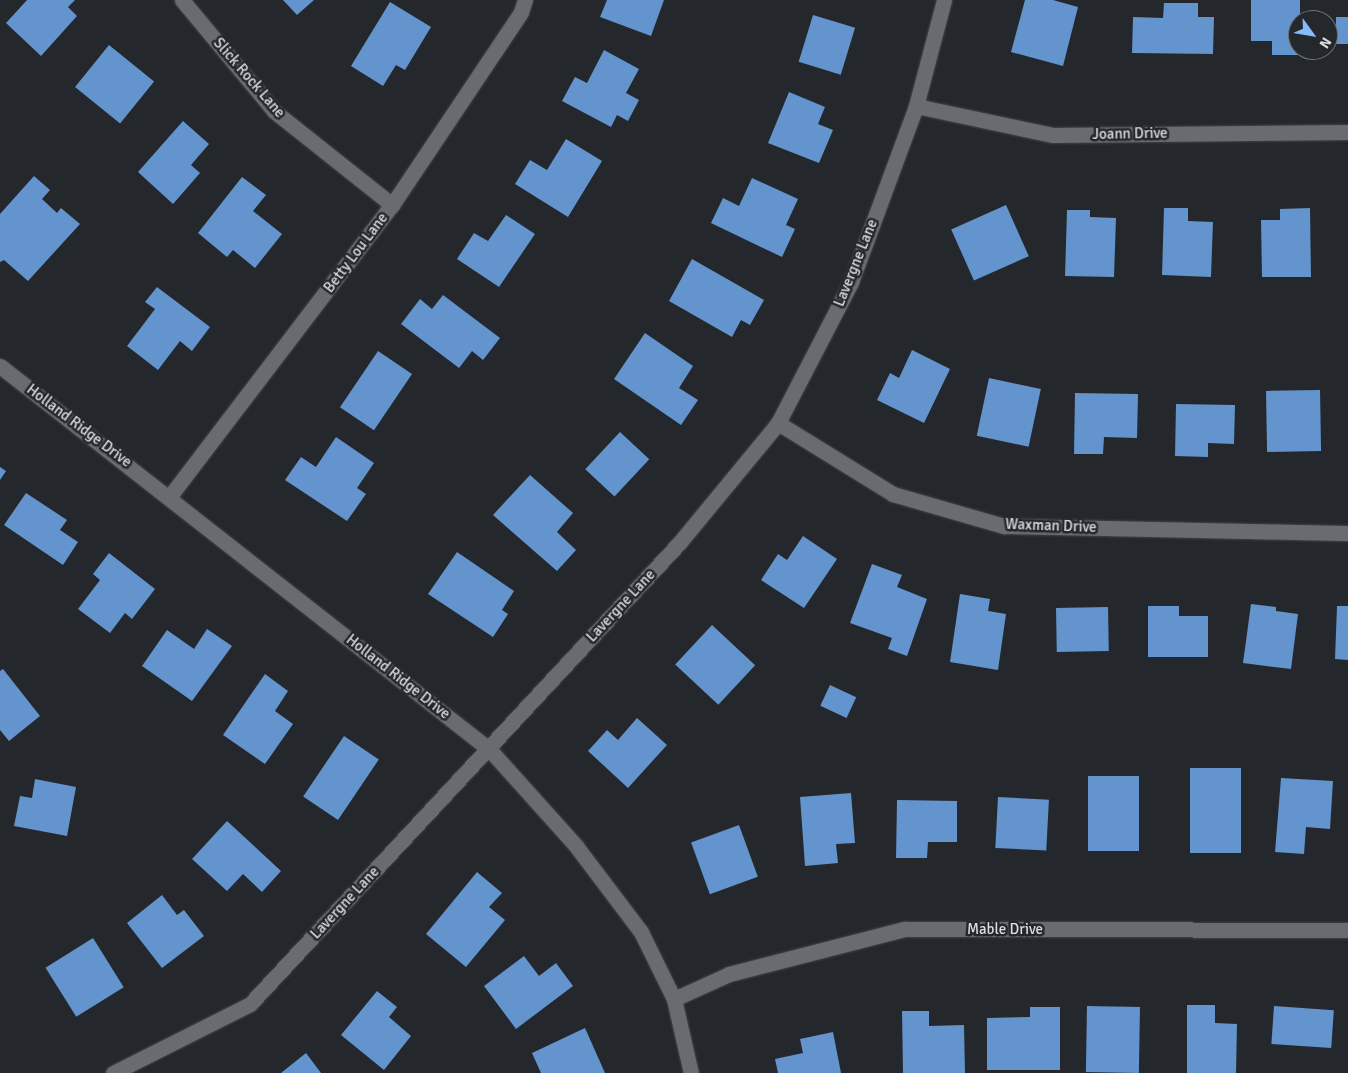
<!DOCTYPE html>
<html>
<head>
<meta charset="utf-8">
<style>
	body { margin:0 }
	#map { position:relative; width:1348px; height:1073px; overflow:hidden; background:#24282d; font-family:Signika,sans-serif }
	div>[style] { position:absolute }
	.building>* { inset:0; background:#6394cd; transform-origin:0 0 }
	.roads { filter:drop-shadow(0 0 1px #43464a) drop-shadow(0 0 1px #43464a) }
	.minor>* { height:15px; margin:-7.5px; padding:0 7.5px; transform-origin:7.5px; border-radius:7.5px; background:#686c71 }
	span { translate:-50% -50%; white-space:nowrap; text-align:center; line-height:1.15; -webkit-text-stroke:5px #24282d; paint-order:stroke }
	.street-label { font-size:15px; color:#dbdde0 }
	.north { position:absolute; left:1288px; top:10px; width:50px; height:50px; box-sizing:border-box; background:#24282d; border:1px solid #6d7075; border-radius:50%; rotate:122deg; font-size:14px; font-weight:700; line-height:20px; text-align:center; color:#dbdde0 }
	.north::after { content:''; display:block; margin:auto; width:18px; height:22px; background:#84bcfb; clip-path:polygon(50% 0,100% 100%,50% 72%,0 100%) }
</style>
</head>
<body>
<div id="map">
	<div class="building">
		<div style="clip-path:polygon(27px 0,75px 0,68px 7px,77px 16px,41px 56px,6px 23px)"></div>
		<div style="clip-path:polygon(283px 0,314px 0,297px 15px)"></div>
		<div style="clip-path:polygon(607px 0,664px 0,651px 36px,600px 17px)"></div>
		<div style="clip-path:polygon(1025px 0,1053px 0,1078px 7px,1063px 66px,1011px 52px)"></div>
		<div style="clip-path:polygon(1251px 0,1300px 0,1300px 55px,1272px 55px,1272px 41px,1251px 41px)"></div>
		<div style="clip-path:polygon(390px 2px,431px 27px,405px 70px,396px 65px,383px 86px,351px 66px)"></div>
		<div style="clip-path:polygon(1164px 3px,1198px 3px,1198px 17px,1214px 17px,1213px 54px,1132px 53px,1133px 17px,1163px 18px)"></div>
		<div style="left:813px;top:15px;width:44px;height:49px;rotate:17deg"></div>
		<div style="left:1348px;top:17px;width:27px;height:12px;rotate:90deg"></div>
		<div style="left:109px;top:45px;width:58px;height:54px;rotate:39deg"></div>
		<div style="clip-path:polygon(604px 50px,639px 69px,626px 93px,639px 100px,628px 121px,617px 115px,611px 127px,562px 101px,575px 77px,587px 83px)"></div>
		<div style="clip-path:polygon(789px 92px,825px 107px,818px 124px,833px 130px,819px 163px,768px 143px)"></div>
		<div style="clip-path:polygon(183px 121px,209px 144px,191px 165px,200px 173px,173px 204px,138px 172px)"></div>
		<div style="clip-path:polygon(566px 139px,602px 161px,568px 217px,515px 184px,530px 160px,547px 170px)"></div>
		<div style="clip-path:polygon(34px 176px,50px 190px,42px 199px,57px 213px,61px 208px,80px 224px,28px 281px,4px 260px,0 262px,0 214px)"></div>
		<div style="clip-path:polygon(242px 177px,266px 195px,253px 211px,282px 234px,255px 268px,233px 250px,227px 257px,198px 233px)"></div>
		<div style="clip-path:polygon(752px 178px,798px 199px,786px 225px,795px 229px,782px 257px,711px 223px,723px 198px,739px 206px)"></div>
		<div style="left:1006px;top:205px;width:56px;height:60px;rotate:66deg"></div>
		<div style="clip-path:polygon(1164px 208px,1188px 208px,1188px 221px,1213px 222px,1211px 277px,1162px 275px)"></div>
		<div style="clip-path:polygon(1310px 208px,1311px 277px,1262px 277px,1261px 220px,1280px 220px,1280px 209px)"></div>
		<div style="clip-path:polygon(1067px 210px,1090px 210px,1090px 217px,1116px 218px,1114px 277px,1065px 276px)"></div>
		<div style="clip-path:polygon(506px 215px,535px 234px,499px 287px,457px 259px,474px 233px,488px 241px)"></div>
		<div style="clip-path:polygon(692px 259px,764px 300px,750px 325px,741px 320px,732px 337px,669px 301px)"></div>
		<div style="clip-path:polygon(157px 287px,210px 327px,192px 351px,180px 341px,158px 370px,127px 346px,155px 309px,145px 302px)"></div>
		<div style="clip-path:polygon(443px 295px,500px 338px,483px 360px,472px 351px,459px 368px,401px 324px,420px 299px,432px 309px)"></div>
		<div style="clip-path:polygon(645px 333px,693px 366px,679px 388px,698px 400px,681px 425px,614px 379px)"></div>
		<div style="clip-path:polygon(912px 350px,950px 369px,924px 423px,877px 400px,890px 373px,899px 378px)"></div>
		<div style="left:378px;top:351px;width:41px;height:68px;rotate:34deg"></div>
		<div style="left:989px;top:378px;width:53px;height:59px;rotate:12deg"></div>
		<div style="left:1320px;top:390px;width:61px;height:54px;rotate:89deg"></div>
		<div style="clip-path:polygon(1075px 393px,1138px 394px,1137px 438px,1104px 437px,1103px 454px,1074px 454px)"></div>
		<div style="clip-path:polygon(1176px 404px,1235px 405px,1234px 444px,1208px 443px,1208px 457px,1175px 456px)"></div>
		<div style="left:620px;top:432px;width:40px;height:51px;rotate:43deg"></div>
		<div style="clip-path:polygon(336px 437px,374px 463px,357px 488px,366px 494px,347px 521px,285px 480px,301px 457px,316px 467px)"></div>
		<div style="clip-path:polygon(0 467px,6px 471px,0 480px)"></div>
		<div style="clip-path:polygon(530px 475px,573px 513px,557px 532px,576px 550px,557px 571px,493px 515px)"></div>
		<div style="clip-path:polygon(26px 493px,67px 520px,60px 530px,78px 542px,63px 565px,4px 525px)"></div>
		<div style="clip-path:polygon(803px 536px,837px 559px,804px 608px,761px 580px,778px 554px,787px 560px)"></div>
		<div style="clip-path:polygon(457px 552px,514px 591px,502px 610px,508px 614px,493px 637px,428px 594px)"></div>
		<div style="clip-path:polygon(109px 553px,155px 589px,132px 619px,125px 613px,110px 633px,78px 609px,100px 580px,93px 574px)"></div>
		<div style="clip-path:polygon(872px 564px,902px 575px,897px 587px,927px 599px,907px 656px,888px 649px,892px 638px,850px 623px)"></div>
		<div style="clip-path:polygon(960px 594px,990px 599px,988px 611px,1006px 614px,998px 670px,950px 662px)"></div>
		<div style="clip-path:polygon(1251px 604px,1276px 607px,1276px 611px,1298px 614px,1291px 669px,1243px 663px)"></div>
		<div style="clip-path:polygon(1148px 606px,1179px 606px,1179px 616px,1208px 616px,1208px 657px,1148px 657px)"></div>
		<div style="clip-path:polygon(1337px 606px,1348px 606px,1348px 660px,1335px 659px)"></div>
		<div style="left:1108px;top:607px;width:44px;height:52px;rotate:89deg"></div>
		<div style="left:712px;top:625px;width:59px;height:54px;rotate:43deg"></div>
		<div style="clip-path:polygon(207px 629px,232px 646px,192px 701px,142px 666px,167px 630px,194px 649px)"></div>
		<div style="clip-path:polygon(3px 669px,40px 716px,9px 741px,0 730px,0 671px)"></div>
		<div style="clip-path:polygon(265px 674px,288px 691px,275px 711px,293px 724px,265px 764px,223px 735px)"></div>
		<div style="left:830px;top:685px;width:29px;height:23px;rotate:25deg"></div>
		<div style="clip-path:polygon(637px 718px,667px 745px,628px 788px,588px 751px,607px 730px,618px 740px)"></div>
		<div style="left:344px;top:736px;width:42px;height:73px;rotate:34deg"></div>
		<div style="left:1190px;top:768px;width:51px;height:85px"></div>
		<div style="left:1088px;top:776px;width:51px;height:75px"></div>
		<div style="clip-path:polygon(1281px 778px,1333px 781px,1330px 829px,1306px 827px,1304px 854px,1275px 852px)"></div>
		<div style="clip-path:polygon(35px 779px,76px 787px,67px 836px,14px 826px,20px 796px,32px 798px)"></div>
		<div style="clip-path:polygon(851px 793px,855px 843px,836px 844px,838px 863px,805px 866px,800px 797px)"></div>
		<div style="left:998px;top:797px;width:51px;height:51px;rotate:3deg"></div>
		<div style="clip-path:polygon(897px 800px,957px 801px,957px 842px,928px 842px,927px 858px,896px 858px)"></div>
		<div style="clip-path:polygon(227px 821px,281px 871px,262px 892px,243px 874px,227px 891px,192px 859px)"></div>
		<div style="left:739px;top:825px;width:55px;height:51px;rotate:70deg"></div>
		<div style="clip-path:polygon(477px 872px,502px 893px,489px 907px,505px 920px,466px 967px,426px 934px)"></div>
		<div style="clip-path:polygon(162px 895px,177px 915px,184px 910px,204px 936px,162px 968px,127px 923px)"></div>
		<div style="left:93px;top:938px;width:58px;height:56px;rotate:58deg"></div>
		<div style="clip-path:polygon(524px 956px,539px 976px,556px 963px,573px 986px,516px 1029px,484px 986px)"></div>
		<div style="clip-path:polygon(377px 991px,397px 1007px,389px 1017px,411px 1036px,384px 1070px,341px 1035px)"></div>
		<div style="clip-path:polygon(1187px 1005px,1215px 1005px,1215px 1023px,1237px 1024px,1236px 1073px,1187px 1073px)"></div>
		<div style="left:1274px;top:1006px;width:60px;height:38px;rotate:4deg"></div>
		<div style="clip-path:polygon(1030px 1007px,1060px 1007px,1060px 1070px,987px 1070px,987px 1018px,1030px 1017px)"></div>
		<div style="left:1140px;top:1007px;width:66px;height:53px;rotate:91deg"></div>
		<div style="clip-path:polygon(902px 1011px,929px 1011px,929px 1026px,964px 1025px,965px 1073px,903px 1073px)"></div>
		<div style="clip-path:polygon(585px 1028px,605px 1073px,541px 1073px,532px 1053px)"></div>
		<div style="clip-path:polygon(833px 1032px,841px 1073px,778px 1073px,775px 1059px,803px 1053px,800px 1039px)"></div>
		<div style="clip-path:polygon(306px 1053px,321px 1073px,281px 1073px)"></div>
	</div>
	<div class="roads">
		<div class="minor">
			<div style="left:182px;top:0;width:144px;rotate:50.3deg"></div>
			<div style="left:274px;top:111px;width:151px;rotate:38.5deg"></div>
			<div style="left:916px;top:106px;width:139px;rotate:12deg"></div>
			<div style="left:1052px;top:135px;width:296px;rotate:-0.6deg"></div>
			<div style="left:0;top:366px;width:623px;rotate:38.08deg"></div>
			<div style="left:490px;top:750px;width:129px;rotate:48.1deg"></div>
			<div style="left:576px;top:846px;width:108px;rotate:52.9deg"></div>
			<div style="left:641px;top:932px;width:75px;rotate:63.8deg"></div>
			<div style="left:674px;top:999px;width:76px;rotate:77.1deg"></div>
			<div style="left:778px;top:423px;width:135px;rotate:31.7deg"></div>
			<div style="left:893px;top:494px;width:116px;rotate:16.1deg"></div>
			<div style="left:1004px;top:526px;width:344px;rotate:1.2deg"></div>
			<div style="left:170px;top:496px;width:366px;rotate:-52.7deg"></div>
			<div style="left:392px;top:205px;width:232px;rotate:-56.2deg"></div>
			<div style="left:521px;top:12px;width:13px;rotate:-72deg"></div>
			<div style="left:674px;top:999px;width:60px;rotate:-24.4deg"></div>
			<div style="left:729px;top:974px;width:181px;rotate:-14.4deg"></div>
			<div style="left:904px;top:929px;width:444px;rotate:0.1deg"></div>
			<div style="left:113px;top:1073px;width:153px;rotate:-26.7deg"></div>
			<div style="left:250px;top:1004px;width:631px;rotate:-47.05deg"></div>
			<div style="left:680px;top:542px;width:154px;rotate:-50.5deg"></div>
			<div style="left:778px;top:423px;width:159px;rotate:-62.6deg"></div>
			<div style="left:851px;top:282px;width:188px;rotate:-69.7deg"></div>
			<div style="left:916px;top:106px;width:110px;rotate:-75.2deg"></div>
		</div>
	</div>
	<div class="street-label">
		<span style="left:249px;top:78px;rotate:49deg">Slick Rock Lane</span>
		<span style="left:1130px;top:134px;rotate:-1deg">Joann Drive</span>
		<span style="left:356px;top:253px;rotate:-53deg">Betty Lou Lane</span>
		<span style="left:856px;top:263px;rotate:-68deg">Lavergne Lane</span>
		<span style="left:79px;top:426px;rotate:37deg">Holland Ridge Drive</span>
		<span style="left:1051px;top:526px;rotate:2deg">Waxman Drive</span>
		<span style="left:621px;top:606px;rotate:-47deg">Lavergne Lane</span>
		<span style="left:398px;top:677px;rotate:38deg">Holland Ridge Drive</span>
		<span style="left:345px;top:903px;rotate:-47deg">Lavergne Lane</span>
		<span style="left:1005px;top:930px">Mable Drive</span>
	</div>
	<div class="north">N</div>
</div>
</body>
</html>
